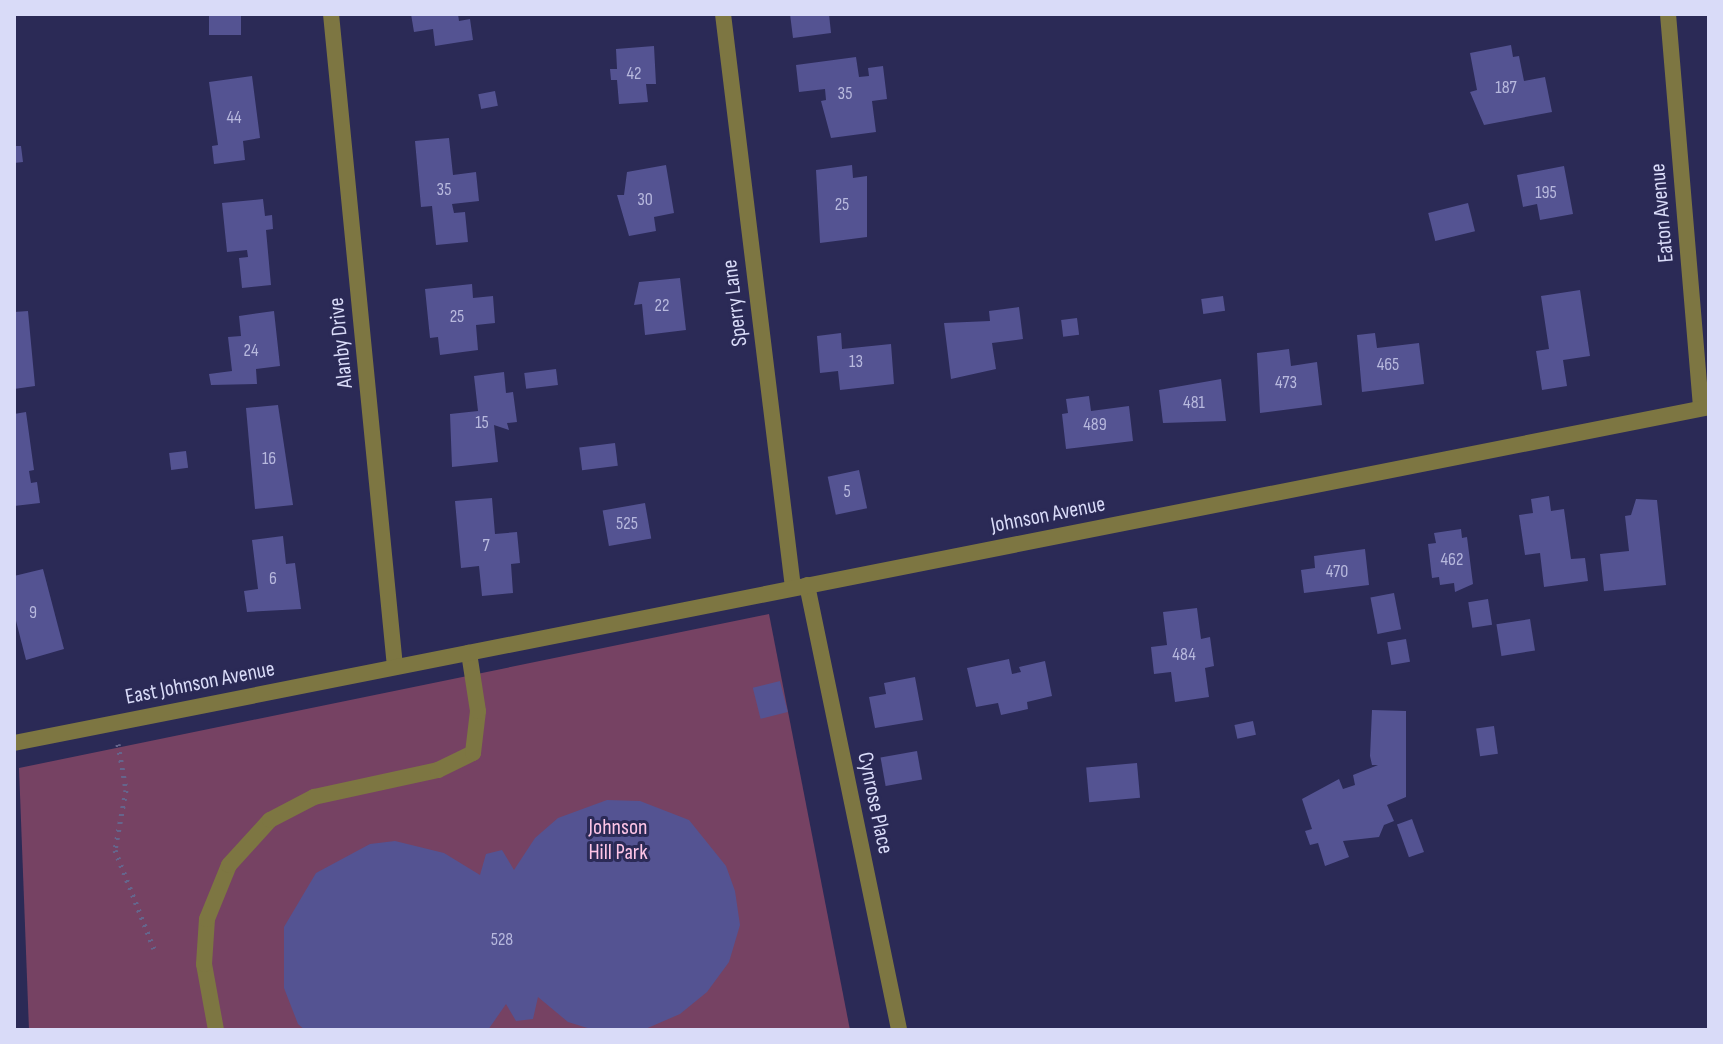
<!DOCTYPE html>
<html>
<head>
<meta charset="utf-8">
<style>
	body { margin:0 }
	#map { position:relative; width:1723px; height:1044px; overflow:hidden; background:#2b2a56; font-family:"Sofia Sans Condensed",sans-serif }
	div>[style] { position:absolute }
	.green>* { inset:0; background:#764263 }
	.building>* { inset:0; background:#545392; transform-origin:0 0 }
	.path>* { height:5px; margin-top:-2.5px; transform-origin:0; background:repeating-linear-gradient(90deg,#65658c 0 2px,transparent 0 8px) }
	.service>* { height:16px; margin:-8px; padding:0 8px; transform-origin:8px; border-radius:8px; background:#7d7642 }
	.minor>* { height:16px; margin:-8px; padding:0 8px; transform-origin:8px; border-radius:8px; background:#7d7642 }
	.tertiary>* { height:16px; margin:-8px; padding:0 8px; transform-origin:8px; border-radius:8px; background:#7d7642 }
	span { translate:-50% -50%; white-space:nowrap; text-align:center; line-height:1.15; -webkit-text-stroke:6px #2b2a56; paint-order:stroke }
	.number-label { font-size:18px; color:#b8b9de }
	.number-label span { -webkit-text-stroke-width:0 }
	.street-label { font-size:22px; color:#d9dbf8 }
	.park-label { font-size:22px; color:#fec5e7 }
	.frame { position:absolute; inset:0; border:16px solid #d9dbf8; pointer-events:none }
</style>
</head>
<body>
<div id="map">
	<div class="green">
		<div style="clip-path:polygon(769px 614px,850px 1030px,29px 1030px,19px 768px)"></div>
	</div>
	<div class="building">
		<div style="left:209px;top:14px;width:32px;height:21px"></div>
		<div style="clip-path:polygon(411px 14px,458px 14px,459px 21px,470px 19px,473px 40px,435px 46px,433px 29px,414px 32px)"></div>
		<div style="clip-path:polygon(790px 14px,829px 14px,831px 33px,793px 38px)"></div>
		<div style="clip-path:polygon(1511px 45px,1513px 57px,1519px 56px,1524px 81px,1545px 77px,1552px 112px,1484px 125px,1470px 92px,1477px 90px,1470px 53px)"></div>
		<div style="clip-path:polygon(654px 46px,656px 84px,646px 84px,648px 102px,619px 104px,617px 80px,611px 80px,610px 69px,617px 69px,616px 49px)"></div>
		<div style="clip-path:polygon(856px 57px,859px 77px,869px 76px,868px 68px,883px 66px,887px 99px,872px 101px,876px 132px,831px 138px,821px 101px,826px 100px,825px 89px,799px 92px,796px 65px)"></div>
		<div style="clip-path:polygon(252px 76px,260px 138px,243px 141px,245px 160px,214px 164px,212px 146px,218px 145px,209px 82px)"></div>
		<div style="left:495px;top:91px;width:15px;height:17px;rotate:79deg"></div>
		<div style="clip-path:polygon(449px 138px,453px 175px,476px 172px,479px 201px,452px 204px,454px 213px,465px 212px,468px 242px,436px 245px,432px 206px,421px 207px,415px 141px)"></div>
		<div style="clip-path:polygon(14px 146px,21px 146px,23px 162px,14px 163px)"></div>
		<div style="clip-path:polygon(666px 165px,674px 213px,654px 217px,656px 231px,629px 236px,617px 195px,624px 195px,627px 172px)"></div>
		<div style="clip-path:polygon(852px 165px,853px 178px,867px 176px,867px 237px,820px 243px,816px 170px)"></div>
		<div style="clip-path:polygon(1564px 166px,1573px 214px,1540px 220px,1537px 204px,1523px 207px,1517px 175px)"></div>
		<div style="clip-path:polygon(263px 199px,265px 216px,272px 215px,273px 229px,266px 230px,271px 285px,242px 288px,239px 258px,248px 257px,247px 250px,227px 252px,222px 203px)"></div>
		<div style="left:1468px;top:203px;width:29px;height:41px;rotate:76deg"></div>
		<div style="clip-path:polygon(680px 278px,686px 330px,645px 335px,642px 304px,634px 305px,639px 282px)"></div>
		<div style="clip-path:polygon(472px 284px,473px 298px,493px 296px,495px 323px,476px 325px,478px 350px,440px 355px,438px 337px,430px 338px,425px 289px)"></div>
		<div style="clip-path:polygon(1580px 290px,1590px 356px,1563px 360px,1567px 386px,1542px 390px,1536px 351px,1549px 349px,1541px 296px)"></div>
		<div style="left:1223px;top:296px;width:15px;height:22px;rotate:82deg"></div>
		<div style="clip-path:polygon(1019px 307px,1023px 339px,992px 343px,996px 369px,951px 379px,944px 323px,990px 321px,989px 311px)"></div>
		<div style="clip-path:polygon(28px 311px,35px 386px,14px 389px,14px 312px)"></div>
		<div style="clip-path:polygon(274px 311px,280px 366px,256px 369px,257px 384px,211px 385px,209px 374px,232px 371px,228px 337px,241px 336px,239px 316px)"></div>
		<div style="left:1077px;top:318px;width:17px;height:16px;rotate:83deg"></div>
		<div style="clip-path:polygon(841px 333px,842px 349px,891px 344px,894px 384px,840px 390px,838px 371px,820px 373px,817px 336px)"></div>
		<div style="clip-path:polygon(1375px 333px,1377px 348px,1419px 343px,1424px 384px,1362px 392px,1357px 335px)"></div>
		<div style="clip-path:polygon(1289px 349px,1291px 366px,1317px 362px,1322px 405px,1260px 413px,1257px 353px)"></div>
		<div style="left:556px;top:369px;width:16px;height:32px;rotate:83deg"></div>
		<div style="clip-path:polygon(504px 372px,506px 393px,513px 392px,517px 422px,507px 423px,509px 430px,494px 425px,498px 462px,452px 467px,450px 414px,478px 411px,474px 376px)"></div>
		<div style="clip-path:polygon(1221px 379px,1226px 421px,1163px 423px,1159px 390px)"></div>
		<div style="clip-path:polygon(1089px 396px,1091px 411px,1129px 406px,1133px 441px,1066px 449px,1062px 414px,1068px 413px,1066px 399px)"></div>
		<div style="clip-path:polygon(278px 405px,293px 505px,255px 509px,246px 408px)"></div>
		<div style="clip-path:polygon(26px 412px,34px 470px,29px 471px,31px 483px,37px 482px,40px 503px,14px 506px,14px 414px)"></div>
		<div style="left:615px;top:443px;width:23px;height:36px;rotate:83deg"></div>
		<div style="left:186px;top:451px;width:17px;height:17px;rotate:83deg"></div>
		<div style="left:859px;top:470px;width:39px;height:32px;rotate:78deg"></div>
		<div style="clip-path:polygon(1549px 496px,1551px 511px,1564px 509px,1571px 559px,1585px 558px,1588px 581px,1544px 587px,1540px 553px,1525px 555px,1519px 515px,1533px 513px,1531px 499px)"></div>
		<div style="clip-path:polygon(492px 498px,495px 534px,517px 532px,520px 563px,511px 564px,513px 593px,482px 596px,479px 566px,461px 568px,455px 501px)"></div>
		<div style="clip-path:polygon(1636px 499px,1657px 500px,1666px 585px,1604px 591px,1600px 554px,1629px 551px,1625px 516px,1631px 515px)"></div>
		<div style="left:645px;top:503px;width:36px;height:43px;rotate:80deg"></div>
		<div style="clip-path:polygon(1461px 529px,1462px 538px,1467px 537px,1473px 584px,1455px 592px,1454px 583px,1440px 585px,1439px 577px,1432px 578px,1428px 544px,1436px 543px,1434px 533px)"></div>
		<div style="clip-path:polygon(283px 536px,286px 564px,295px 563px,301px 609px,247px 612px,244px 591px,258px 589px,252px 540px)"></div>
		<div style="clip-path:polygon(1365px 549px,1369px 585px,1304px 593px,1301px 570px,1315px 568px,1314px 556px)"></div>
		<div style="clip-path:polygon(43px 569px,64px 649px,26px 660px,14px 613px,14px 576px)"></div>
		<div style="left:1394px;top:593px;width:37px;height:24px;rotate:79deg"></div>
		<div style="left:1488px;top:599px;width:26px;height:20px;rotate:81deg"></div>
		<div style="clip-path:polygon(1197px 608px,1201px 639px,1210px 637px,1214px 666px,1205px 668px,1209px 697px,1175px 702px,1171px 672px,1154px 674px,1151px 647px,1167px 645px,1163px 612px)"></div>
		<div style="left:1530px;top:619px;width:32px;height:34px;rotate:81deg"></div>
		<div style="left:1406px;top:639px;width:23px;height:19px;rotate:80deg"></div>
		<div style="clip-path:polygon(1009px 659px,1012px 674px,1021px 672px,1019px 667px,1045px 661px,1052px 696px,1027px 702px,1028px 709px,1001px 715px,998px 703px,976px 707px,967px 668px)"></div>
		<div style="clip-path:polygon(915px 677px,923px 720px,875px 728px,869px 697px,886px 694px,884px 683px)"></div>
		<div style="left:780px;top:681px;width:32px;height:28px;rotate:76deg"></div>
		<div style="clip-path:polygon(1372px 710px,1406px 711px,1406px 797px,1387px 805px,1394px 821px,1384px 825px,1379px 837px,1343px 841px,1349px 857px,1325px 866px,1318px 843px,1310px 845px,1305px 831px,1312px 829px,1302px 799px,1339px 779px,1343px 789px,1355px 785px,1353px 775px,1378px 765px,1372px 765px,1370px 756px)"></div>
		<div style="left:1253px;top:721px;width:14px;height:19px;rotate:78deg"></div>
		<div style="left:1494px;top:726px;width:28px;height:18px;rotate:82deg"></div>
		<div style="left:917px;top:751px;width:29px;height:37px;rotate:80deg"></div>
		<div style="left:1137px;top:763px;width:35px;height:51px;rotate:85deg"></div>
		<div style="clip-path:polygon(607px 800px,640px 801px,689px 820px,726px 866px,735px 891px,740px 925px,729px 962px,707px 992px,680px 1014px,643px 1030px,594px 1030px,568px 1022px,538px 997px,533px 1019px,516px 1021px,506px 1004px,488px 1030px,305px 1030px,298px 1024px,284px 988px,284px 927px,316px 873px,370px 844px,395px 841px,444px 853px,480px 875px,486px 854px,502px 850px,514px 870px,535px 838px,558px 818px)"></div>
		<div style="left:1412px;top:819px;width:35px;height:16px;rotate:70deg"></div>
	</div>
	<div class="path">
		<div style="left:118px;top:744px;width:47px;rotate:80.1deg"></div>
		<div style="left:126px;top:790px;width:61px;rotate:100.4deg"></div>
		<div style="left:115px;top:850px;width:106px;rotate:68.5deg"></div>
	</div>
	<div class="service">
		<div style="left:216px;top:1030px;width:67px;rotate:-100.3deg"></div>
		<div style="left:204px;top:964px;width:45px;rotate:-86.2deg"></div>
		<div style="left:207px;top:919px;width:58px;rotate:-67.8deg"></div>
		<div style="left:229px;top:865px;width:61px;rotate:-47.7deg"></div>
		<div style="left:270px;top:820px;width:50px;rotate:-27.6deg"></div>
		<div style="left:314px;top:797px;width:127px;rotate:-12.3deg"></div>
		<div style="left:438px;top:770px;width:39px;rotate:-26deg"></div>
		<div style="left:473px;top:753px;width:42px;rotate:-83.2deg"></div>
		<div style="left:478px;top:711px;width:59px;rotate:-98.8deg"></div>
	</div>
	<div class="minor">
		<div style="left:331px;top:14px;width:656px;rotate:84.4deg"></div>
		<div style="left:723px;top:14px;width:577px;rotate:83.04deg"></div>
		<div style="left:1668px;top:14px;width:395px;rotate:85.2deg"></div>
		<div style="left:807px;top:585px;width:454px;rotate:78.3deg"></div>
	</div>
	<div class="tertiary">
		<div style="left:14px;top:743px;width:1728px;rotate:-11.21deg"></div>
	</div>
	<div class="number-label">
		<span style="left:634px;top:74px">42</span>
		<span style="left:1506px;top:88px">187</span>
		<span style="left:845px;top:94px">35</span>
		<span style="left:234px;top:118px">44</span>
		<span style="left:444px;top:190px">35</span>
		<span style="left:1546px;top:193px">195</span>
		<span style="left:645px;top:200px">30</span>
		<span style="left:842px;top:205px">25</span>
		<span style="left:662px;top:306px">22</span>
		<span style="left:457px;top:317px">25</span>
		<span style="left:251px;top:351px">24</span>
		<span style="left:856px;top:362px">13</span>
		<span style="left:1388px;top:365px">465</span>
		<span style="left:1286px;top:383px">473</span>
		<span style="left:1194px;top:403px">481</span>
		<span style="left:482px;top:423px">15</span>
		<span style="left:1095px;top:425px">489</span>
		<span style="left:269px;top:459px">16</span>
		<span style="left:847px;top:492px">5</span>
		<span style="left:627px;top:524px">525</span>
		<span style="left:486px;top:546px">7</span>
		<span style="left:1452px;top:560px">462</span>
		<span style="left:1337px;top:572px">470</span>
		<span style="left:273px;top:579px">6</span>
		<span style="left:33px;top:613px">9</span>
		<span style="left:1184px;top:655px">484</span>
		<span style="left:502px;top:940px">528</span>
	</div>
	<div class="street-label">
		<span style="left:1662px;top:213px;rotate:-95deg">Eaton Avenue</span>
		<span style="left:735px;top:303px;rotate:-97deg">Sperry Lane</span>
		<span style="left:341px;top:343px;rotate:-96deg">Alanby Drive</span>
		<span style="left:1048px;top:515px;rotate:-11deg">Johnson Avenue</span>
		<span style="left:200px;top:683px;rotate:-11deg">East Johnson Avenue</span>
		<span style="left:875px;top:803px;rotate:78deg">Cynrose Place</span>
	</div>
	<div class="park-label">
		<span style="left:618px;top:840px">Johnson<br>Hill Park</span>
	</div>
	<div class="frame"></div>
</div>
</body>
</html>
